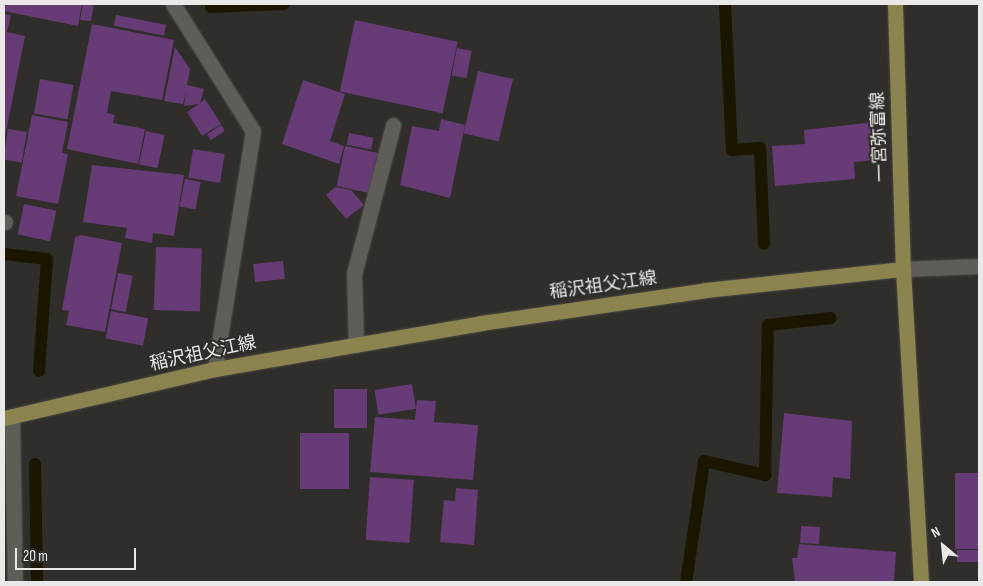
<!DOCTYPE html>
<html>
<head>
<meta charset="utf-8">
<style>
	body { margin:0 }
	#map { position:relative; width:983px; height:586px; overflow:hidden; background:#2f2e2a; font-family:"Sofia Sans Condensed","Noto Sans JP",sans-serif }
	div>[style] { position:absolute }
	.stream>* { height:12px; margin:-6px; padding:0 6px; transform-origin:6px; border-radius:6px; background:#1a1600 }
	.building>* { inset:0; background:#673b75; transform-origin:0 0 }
	.roads { filter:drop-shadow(0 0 1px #4a4945) drop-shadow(0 0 1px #4a4945) }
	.minor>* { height:15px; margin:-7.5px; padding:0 7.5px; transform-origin:7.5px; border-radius:7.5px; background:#5e5d58 }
	.major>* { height:15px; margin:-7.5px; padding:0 7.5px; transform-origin:7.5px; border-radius:7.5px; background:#8c844f }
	span { translate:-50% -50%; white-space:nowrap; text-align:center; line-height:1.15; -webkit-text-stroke:4px #2f2e2a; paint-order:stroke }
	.street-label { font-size:18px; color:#eae9e7 }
	.frame { position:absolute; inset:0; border:5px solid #eae9e7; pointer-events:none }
	.north { position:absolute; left:918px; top:521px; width:50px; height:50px; -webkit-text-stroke:4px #2f2e2a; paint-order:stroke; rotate:332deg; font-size:14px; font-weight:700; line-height:20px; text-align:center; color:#eae9e7 }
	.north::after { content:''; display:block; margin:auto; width:18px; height:22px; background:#eae9e7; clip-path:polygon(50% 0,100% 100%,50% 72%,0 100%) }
	.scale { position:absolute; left:15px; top:548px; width:121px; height:22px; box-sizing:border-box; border:2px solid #eae9e7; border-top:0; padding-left:6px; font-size:15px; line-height:18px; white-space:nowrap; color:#eae9e7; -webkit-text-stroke:4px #2f2e2a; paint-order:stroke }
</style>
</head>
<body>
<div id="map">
	<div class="stream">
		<div style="left:725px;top:4px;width:146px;rotate:87.3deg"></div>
		<div style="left:732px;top:150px;width:28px;rotate:-4deg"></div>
		<div style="left:760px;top:148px;width:96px;rotate:87.6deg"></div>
		<div style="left:211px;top:7px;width:73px;rotate:-2.4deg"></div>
		<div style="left:4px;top:254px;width:43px;rotate:6.6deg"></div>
		<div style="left:47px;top:259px;width:112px;rotate:94.1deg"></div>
		<div style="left:35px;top:464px;width:118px;rotate:89deg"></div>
		<div style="left:686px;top:582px;width:122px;rotate:-81.5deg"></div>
		<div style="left:704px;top:461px;width:63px;rotate:12.9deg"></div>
		<div style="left:765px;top:475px;width:150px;rotate:-88.9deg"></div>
		<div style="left:768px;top:325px;width:63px;rotate:-6.3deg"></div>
	</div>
	<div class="building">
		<div style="clip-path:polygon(4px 4px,82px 4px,78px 26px,4px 11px)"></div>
		<div style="clip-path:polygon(83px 4px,94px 4px,91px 21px,80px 20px)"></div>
		<div style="clip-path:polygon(4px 14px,11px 15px,7px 32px,25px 36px,5px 137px)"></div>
		<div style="left:116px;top:15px;width:51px;height:11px;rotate:11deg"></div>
		<div style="left:355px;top:20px;width:105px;height:73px;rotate:12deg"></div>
		<div style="clip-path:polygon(92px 24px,174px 40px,162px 100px,111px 91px,107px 113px,115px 115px,113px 123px,145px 129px,138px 164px,67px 149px)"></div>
		<div style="clip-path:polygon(175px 47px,190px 69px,187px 85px,204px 89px,200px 103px,205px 99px,221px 124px,202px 136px,187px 112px,199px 104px,184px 106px,186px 91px,183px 104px,164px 101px)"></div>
		<div style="left:457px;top:48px;width:15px;height:28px;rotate:11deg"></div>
		<div style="left:478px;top:71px;width:36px;height:64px;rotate:13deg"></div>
		<div style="left:40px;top:79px;width:34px;height:35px;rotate:10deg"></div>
		<div style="clip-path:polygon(303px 80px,345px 94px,330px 141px,344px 146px,339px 164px,282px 144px)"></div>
		<div style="clip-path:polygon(32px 115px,68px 122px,62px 153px,68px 154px,58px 204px,16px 196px)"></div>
		<div style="clip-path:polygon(441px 119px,465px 125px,450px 198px,400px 185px,412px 126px,439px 131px)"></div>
		<div style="clip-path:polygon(875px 122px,878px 160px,854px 162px,855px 179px,775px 186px,772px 146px,805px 144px,804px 130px)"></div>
		<div style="left:221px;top:125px;width:7px;height:17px;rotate:56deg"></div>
		<div style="left:8px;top:129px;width:19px;height:31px;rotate:9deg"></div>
		<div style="left:146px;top:131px;width:19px;height:34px;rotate:12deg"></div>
		<div style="left:349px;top:133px;width:25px;height:12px;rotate:11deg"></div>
		<div style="left:345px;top:146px;width:34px;height:41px;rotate:12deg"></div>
		<div style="left:193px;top:149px;width:32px;height:29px;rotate:9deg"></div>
		<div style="clip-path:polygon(92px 165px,184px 175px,174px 236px,153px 233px,152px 243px,125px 238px,127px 228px,83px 222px)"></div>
		<div style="left:185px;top:179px;width:16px;height:28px;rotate:11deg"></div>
		<div style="clip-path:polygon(335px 187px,351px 190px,364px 205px,346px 219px,326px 195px)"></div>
		<div style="left:24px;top:204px;width:33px;height:31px;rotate:12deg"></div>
		<div style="clip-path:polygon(81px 235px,122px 243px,105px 332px,66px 325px,69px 311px,62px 310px,75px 237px)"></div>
		<div style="left:156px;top:247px;width:46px;height:63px;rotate:2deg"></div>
		<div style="left:283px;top:261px;width:18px;height:30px;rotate:84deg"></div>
		<div style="left:118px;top:273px;width:15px;height:37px;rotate:11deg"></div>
		<div style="left:111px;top:311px;width:38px;height:28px;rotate:11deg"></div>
		<div style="left:412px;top:384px;width:25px;height:38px;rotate:81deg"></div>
		<div style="left:334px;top:389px;width:33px;height:39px"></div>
		<div style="clip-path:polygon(417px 400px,436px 401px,434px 422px,478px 425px,473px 480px,370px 472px,375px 417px,415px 420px)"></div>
		<div style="clip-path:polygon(784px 413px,852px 421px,850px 479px,833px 477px,832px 497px,777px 493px)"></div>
		<div style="left:349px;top:433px;width:56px;height:49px;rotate:90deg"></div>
		<div style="left:955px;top:473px;width:24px;height:76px"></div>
		<div style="left:370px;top:477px;width:44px;height:63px;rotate:4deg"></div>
		<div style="clip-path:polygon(456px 488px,478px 490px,474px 545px,440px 542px,444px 500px,455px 501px)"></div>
		<div style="left:801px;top:526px;width:19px;height:17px;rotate:3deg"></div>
		<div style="clip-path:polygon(799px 544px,896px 552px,894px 582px,795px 582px,792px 558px,797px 558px)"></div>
		<div style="left:957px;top:550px;width:22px;height:12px"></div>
	</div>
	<div class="roads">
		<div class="minor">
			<div style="left:173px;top:4px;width:150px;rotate:57.8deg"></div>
			<div style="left:253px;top:131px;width:241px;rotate:99.1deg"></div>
			<div style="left:4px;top:222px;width:1px"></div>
			<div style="left:903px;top:269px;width:76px;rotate:-2.3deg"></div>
			<div style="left:356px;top:345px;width:71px;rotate:-91.6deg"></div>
			<div style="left:354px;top:274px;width:154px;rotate:-75.3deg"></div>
			<div style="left:12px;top:416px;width:166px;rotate:89deg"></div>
		</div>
		<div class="major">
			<div style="left:895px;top:4px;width:265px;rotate:88.3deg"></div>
			<div style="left:903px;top:269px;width:314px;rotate:86.7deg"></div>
			<div style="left:4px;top:418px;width:217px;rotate:-13.1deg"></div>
			<div style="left:215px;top:369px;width:270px;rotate:-9.8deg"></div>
			<div style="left:481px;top:323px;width:227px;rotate:-8.3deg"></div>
			<div style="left:706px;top:290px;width:198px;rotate:-6.1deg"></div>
		</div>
	</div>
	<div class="street-label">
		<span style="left:880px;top:137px;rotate:-92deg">一宮弥富線</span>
		<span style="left:603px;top:286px;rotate:-8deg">稲沢祖父江線</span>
		<span style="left:203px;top:354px;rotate:-12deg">稲沢祖父江線</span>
	</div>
	<div class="frame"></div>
	<div class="north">N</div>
	<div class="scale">20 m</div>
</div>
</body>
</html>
